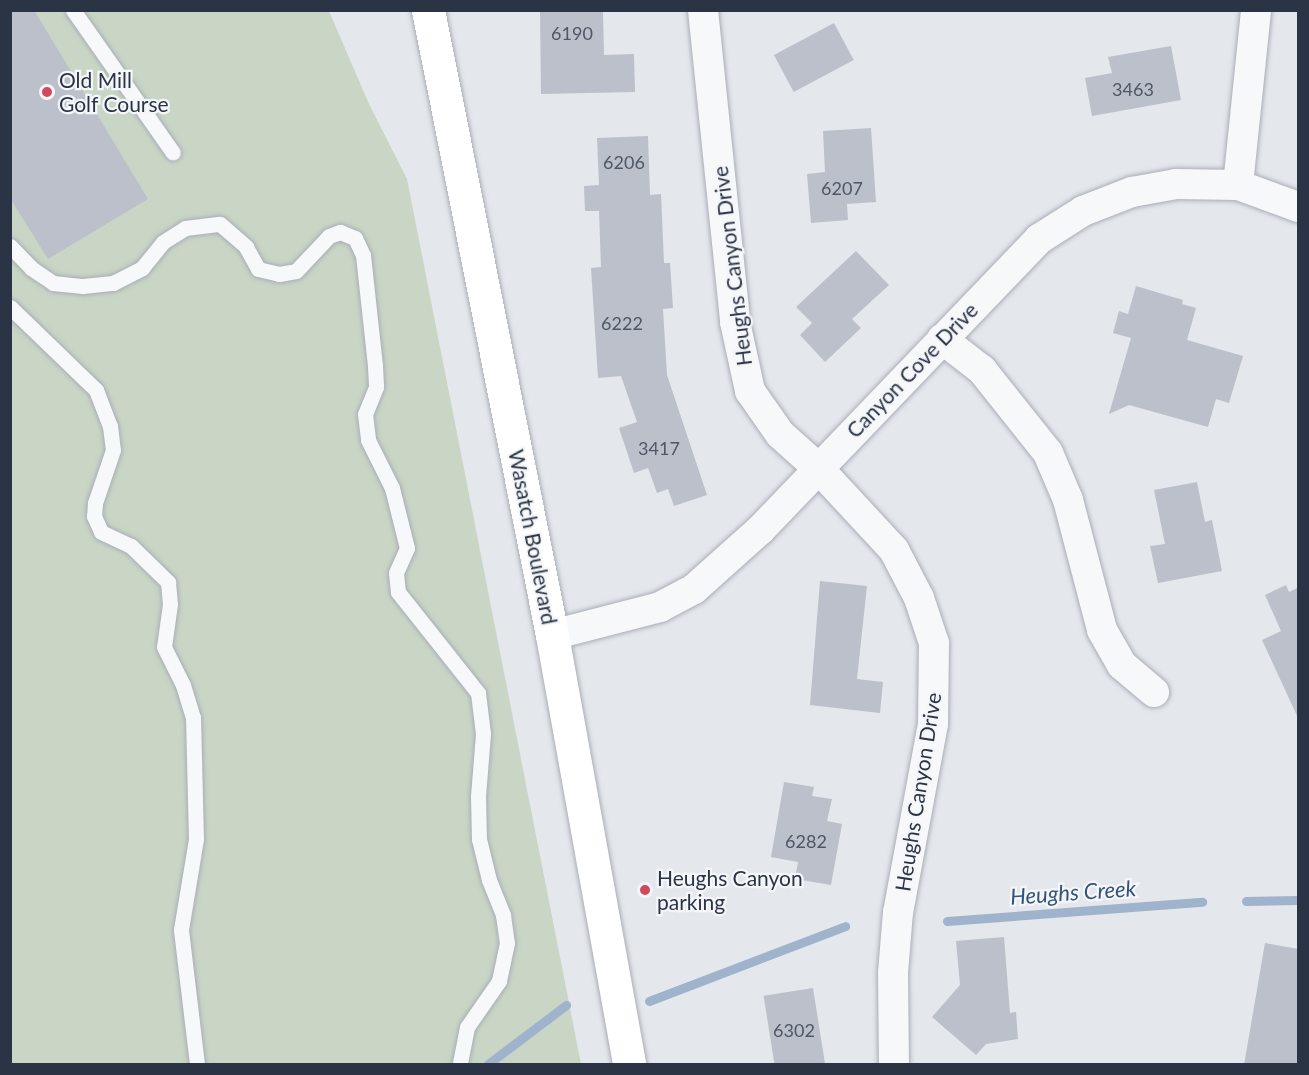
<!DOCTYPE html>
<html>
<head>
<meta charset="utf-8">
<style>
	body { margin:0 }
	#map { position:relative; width:1309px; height:1075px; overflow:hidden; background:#e4e7ec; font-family:Lato,sans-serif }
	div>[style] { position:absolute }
	.green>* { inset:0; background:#c9d6c5 }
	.stream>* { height:9px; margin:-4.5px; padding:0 4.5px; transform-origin:4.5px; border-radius:4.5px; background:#9fb4cc }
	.building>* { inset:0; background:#bbc0ca; transform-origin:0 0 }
	.roads { filter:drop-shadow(0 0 2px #a9aeb7) drop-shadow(0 0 2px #a9aeb7) }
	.lane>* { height:15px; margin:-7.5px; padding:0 7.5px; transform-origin:7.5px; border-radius:7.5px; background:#f7f8fa }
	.street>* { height:30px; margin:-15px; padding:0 15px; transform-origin:15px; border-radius:15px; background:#f7f8fa }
	.secondary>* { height:33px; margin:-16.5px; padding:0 16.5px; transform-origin:16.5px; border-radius:16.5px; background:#fff }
	.dots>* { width:16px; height:16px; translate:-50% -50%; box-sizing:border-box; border:3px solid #f4f6f9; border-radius:50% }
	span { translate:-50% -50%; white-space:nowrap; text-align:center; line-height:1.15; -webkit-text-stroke:4.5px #f4f6f9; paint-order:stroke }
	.number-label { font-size:18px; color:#4f5766 }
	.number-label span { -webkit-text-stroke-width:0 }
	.poi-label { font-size:21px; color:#2b3445 }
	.left { translate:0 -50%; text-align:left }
	.street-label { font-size:21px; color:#2b3445 }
	.water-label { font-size:22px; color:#34527a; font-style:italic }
	.frame { position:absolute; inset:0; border:12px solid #2b3445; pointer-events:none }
</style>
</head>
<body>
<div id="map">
	<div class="green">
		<div style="clip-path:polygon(11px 11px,329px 11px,369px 104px,407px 179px,581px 1064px,11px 1064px)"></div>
	</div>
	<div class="stream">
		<div style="left:1246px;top:901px;width:52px;rotate:-1.1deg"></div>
		<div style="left:947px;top:921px;width:256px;rotate:-4.3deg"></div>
		<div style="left:649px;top:1001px;width:210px;rotate:-20.9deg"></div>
		<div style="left:488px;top:1064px;width:98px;rotate:-37.1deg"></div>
	</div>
	<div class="building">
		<div style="clip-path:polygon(10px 10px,34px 10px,148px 199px,48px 259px,10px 198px)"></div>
		<div style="clip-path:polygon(540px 10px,603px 12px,604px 55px,634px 54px,635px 92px,541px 94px)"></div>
		<div style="left:834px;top:23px;width:42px;height:68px;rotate:62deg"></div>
		<div style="clip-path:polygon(1171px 46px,1181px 100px,1092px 116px,1085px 78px,1112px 73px,1108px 57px)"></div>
		<div style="clip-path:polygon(871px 128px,876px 202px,847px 204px,848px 220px,811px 223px,807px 174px,825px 172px,823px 131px)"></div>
		<div style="clip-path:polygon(648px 136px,650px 195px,661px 194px,664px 263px,670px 263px,673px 308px,663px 309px,667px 375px,707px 495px,674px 506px,668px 489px,657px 493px,648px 468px,634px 473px,619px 428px,637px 422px,621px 376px,598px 378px,591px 268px,601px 267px,599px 211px,585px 211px,584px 186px,599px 185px,597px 138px)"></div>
		<div style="clip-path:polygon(856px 251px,889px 285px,852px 319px,861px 328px,825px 362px,800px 335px,812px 323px,796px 307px)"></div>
		<div style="clip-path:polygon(1136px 286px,1183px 300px,1182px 304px,1196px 308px,1187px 340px,1243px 356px,1229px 403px,1216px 399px,1208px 427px,1129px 405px,1109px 414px,1131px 338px,1113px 333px,1119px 311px,1128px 314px)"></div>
		<div style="clip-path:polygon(1197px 482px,1205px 522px,1212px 520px,1222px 571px,1158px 583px,1150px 546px,1165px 544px,1154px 490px)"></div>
		<div style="clip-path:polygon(820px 581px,867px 586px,857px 679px,883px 682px,880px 713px,810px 705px)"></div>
		<div style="clip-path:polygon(1286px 585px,1289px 592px,1299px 587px,1299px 720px,1262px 640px,1281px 631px,1265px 595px)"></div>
		<div style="clip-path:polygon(784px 782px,814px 787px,812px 796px,832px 799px,827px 821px,842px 824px,831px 885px,795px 879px,798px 862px,771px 857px)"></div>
		<div style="clip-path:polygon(1004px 937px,1010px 1013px,1016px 1012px,1018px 1039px,986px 1044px,976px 1055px,932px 1017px,960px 985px,956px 941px)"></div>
		<div style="clip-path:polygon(1265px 943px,1299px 949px,1299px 1065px,1244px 1065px)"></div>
		<div style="left:813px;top:988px;width:78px;height:50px;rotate:81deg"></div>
	</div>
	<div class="roads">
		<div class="lane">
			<div style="left:73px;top:10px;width:174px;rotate:55deg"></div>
			<div style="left:10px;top:246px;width:30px;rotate:46deg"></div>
			<div style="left:31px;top:268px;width:27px;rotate:34deg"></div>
			<div style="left:53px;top:283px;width:30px;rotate:6deg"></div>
			<div style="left:83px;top:286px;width:30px;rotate:-6deg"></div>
			<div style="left:113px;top:283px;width:33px;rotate:-27deg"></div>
			<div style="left:142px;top:268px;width:33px;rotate:-51deg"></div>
			<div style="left:163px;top:242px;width:26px;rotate:-32deg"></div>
			<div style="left:185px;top:228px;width:35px;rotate:-7deg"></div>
			<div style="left:220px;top:224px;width:35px;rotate:41deg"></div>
			<div style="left:246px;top:247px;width:25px;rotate:61deg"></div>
			<div style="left:258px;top:269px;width:22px;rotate:13deg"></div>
			<div style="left:279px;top:274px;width:17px;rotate:-10deg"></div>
			<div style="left:296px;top:271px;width:48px;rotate:-46.7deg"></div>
			<div style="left:329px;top:236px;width:12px;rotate:-20deg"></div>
			<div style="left:340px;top:232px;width:16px;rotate:22deg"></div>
			<div style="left:355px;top:238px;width:19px;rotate:65deg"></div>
			<div style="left:363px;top:255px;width:112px;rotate:83.8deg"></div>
			<div style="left:375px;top:366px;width:21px;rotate:87deg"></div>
			<div style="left:376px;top:387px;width:29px;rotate:112deg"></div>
			<div style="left:365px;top:414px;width:26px;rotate:83deg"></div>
			<div style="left:368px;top:440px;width:54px;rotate:63.4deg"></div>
			<div style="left:392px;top:488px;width:62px;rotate:76deg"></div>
			<div style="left:407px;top:548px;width:27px;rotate:114deg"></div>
			<div style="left:396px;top:573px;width:19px;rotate:84deg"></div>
			<div style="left:398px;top:592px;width:129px;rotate:51.6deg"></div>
			<div style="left:478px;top:693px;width:41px;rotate:83deg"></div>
			<div style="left:483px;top:734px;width:62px;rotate:94.6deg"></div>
			<div style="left:478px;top:796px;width:43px;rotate:88.7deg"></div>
			<div style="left:479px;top:839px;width:42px;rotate:76.3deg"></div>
			<div style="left:489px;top:880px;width:38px;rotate:68deg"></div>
			<div style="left:503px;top:915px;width:28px;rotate:82deg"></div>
			<div style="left:507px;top:943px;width:39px;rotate:102deg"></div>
			<div style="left:499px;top:981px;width:56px;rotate:124.8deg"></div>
			<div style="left:467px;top:1027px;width:38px;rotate:101deg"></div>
			<div style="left:10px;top:307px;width:120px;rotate:44deg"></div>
			<div style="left:96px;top:390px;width:39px;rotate:69deg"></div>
			<div style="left:110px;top:426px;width:24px;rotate:83deg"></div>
			<div style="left:113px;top:450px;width:56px;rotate:108.8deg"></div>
			<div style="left:95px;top:503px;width:13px;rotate:94deg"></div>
			<div style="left:94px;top:516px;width:17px;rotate:66deg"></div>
			<div style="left:101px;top:532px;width:33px;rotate:25deg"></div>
			<div style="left:131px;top:546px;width:52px;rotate:44.2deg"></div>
			<div style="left:168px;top:582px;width:22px;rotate:85deg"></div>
			<div style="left:170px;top:604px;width:43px;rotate:97.9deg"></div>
			<div style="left:164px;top:647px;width:42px;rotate:63.4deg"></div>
			<div style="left:183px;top:685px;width:34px;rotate:73deg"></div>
			<div style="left:193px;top:717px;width:122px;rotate:88.6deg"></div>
			<div style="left:196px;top:839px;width:92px;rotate:99.4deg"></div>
			<div style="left:181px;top:930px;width:135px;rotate:83.2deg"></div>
		</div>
		<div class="street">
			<div style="left:703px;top:10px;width:314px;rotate:84.1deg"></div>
			<div style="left:735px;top:322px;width:71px;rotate:77.7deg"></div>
			<div style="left:750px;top:391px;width:52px;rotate:55.1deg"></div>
			<div style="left:780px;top:434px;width:51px;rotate:41.8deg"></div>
			<div style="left:818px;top:468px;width:112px;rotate:47.2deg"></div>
			<div style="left:894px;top:550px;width:54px;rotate:62.5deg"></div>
			<div style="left:919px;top:598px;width:47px;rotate:71.6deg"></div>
			<div style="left:934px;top:643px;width:81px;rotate:90.7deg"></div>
			<div style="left:933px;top:724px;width:191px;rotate:100.5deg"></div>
			<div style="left:898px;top:912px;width:61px;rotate:94.7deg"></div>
			<div style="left:893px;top:973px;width:91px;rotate:89.4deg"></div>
			<div style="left:1238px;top:185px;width:176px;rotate:-84.1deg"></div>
			<div style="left:942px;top:339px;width:51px;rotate:37.8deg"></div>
			<div style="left:982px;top:370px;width:106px;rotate:51.5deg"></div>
			<div style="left:1048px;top:453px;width:51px;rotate:66.9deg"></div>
			<div style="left:1068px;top:500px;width:134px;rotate:75.3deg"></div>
			<div style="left:1102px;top:630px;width:40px;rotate:60.3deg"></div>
			<div style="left:1122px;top:665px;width:42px;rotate:40.2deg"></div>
			<div style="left:552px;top:635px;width:112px;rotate:-14.5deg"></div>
			<div style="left:660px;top:607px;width:38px;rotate:-28deg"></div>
			<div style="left:694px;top:589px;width:89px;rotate:-41.8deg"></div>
			<div style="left:760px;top:530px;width:403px;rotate:-46.2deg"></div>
			<div style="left:1039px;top:239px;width:52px;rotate:-32.5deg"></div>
			<div style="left:1083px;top:211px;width:53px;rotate:-21.2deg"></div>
			<div style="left:1132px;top:192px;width:45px;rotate:-10.3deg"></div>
			<div style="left:1176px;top:184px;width:62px;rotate:0.9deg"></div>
			<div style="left:1238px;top:185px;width:64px;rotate:20.1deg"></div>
		</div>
		<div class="secondary">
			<div style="left:428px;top:10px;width:637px;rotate:78.78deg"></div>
			<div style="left:552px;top:635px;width:436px;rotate:79.8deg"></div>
		</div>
	</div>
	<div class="dots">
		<div style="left:47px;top:92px;background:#d1495b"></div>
		<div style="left:645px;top:890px;background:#d1495b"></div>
	</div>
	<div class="number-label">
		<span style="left:572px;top:33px">6190</span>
		<span style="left:1133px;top:89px">3463</span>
		<span style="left:624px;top:162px">6206</span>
		<span style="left:842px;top:188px">6207</span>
		<span style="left:622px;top:323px">6222</span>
		<span style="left:659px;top:448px">3417</span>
		<span style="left:806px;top:841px">6282</span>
		<span style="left:794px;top:1030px">6302</span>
	</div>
	<div class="poi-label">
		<span class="left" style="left:59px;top:92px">Old Mill<br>Golf Course</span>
		<span class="left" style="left:657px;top:890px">Heughs Canyon<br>parking</span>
	</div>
	<div class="street-label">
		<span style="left:732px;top:266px;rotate:-97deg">Heughs Canyon Drive</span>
		<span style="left:912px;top:370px;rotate:-46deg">Canyon Cove Drive</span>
		<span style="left:533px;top:537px;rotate:79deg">Wasatch Boulevard</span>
		<span style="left:918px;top:792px;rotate:-81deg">Heughs Canyon Drive</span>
	</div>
	<div class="water-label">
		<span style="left:1073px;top:892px;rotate:-4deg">Heughs Creek</span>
	</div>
	<div class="frame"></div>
</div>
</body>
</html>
